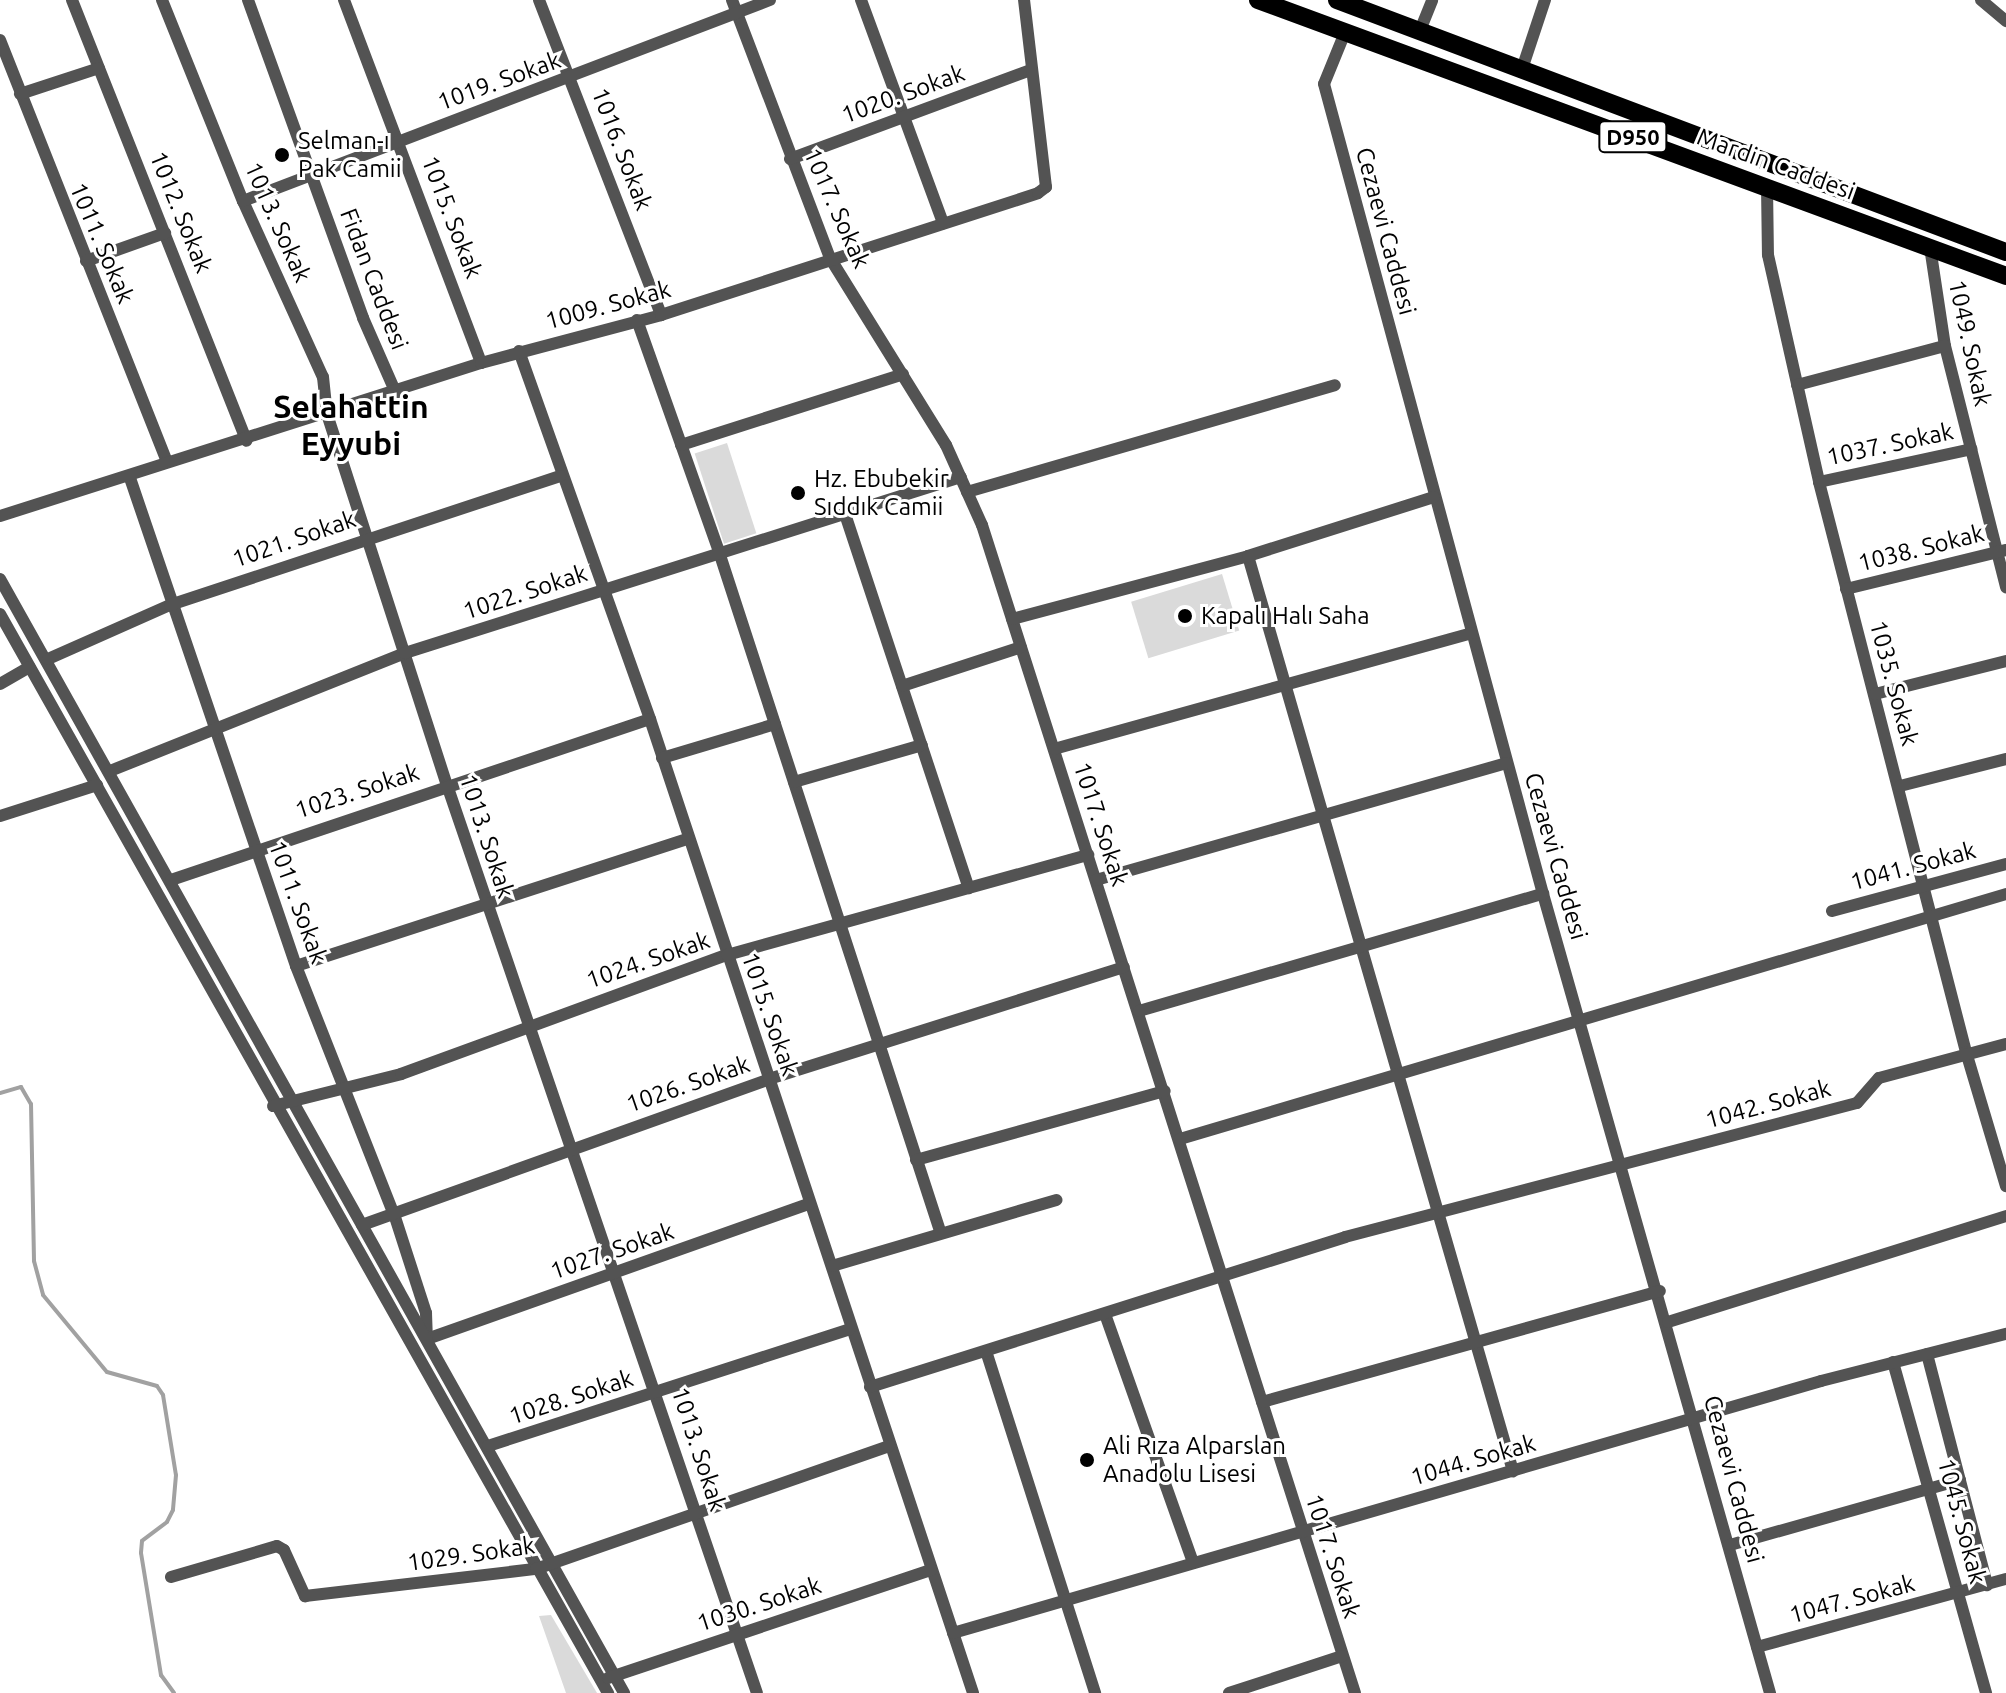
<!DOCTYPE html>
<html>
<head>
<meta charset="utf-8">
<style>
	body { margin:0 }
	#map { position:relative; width:2006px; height:1693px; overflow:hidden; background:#fff; font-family:Ubuntu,sans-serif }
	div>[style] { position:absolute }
	.green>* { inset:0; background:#dadada; transform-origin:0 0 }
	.stream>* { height:4px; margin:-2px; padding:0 2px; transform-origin:2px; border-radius:2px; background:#a1a1a1 }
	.minor>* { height:12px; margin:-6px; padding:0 6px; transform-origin:6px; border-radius:6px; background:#535353 }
	.highway>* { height:18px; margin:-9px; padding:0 9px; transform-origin:9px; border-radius:9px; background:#000 }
	.dots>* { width:22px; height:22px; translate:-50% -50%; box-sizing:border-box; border:4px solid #fff; border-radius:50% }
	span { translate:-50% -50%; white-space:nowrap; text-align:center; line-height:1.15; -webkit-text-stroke:6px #fff; paint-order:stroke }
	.shield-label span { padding:2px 6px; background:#fff; border:2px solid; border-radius:6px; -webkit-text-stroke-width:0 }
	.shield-label { font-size:22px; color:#000; font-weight:700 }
	.street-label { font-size:24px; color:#000 }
	.poi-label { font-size:24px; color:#000 }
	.left { translate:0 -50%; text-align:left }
	.district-label { font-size:32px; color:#000; font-weight:700 }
</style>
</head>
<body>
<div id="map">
	<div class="green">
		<div style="left:727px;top:443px;width:95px;height:34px;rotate:72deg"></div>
		<div style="left:1222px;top:574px;width:59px;height:95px;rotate:73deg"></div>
		<div style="clip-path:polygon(551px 1615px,597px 1693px,566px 1693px,539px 1616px)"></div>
	</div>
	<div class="stream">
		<div style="left:0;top:1093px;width:22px;rotate:-16deg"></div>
		<div style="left:21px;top:1087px;width:20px;rotate:60deg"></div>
		<div style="left:31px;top:1104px;width:157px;rotate:88.9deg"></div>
		<div style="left:34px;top:1261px;width:35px;rotate:75deg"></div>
		<div style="left:43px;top:1295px;width:100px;rotate:50.3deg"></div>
		<div style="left:107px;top:1372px;width:52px;rotate:15.6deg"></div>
		<div style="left:157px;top:1386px;width:11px;rotate:56deg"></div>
		<div style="left:163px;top:1395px;width:81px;rotate:80.8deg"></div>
		<div style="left:176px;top:1475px;width:35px;rotate:95deg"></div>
		<div style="left:173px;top:1510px;width:13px;rotate:117deg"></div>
		<div style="left:167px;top:1522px;width:31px;rotate:143deg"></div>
		<div style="left:142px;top:1541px;width:12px;rotate:95deg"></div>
		<div style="left:141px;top:1553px;width:124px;rotate:80.7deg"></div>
		<div style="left:161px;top:1675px;width:22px;rotate:54deg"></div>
	</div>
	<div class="minor">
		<div style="left:72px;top:0;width:474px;rotate:68.4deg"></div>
		<div style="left:162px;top:0;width:217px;rotate:68.1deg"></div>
		<div style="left:243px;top:201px;width:193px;rotate:65.6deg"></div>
		<div style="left:323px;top:377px;width:37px;rotate:84deg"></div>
		<div style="left:327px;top:414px;width:390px;rotate:72.1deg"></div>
		<div style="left:447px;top:785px;width:959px;rotate:71.15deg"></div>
		<div style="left:248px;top:0;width:338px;rotate:70.1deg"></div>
		<div style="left:363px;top:318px;width:82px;rotate:66.3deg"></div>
		<div style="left:344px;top:0;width:388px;rotate:69.3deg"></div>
		<div style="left:539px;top:0;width:338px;rotate:68.8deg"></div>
		<div style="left:732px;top:0;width:276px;rotate:69.2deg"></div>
		<div style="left:830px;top:258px;width:220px;rotate:58.2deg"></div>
		<div style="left:946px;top:445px;width:88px;rotate:65.8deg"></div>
		<div style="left:982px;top:525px;width:1226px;rotate:72.29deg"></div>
		<div style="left:861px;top:0;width:238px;rotate:69.8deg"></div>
		<div style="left:1981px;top:0;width:33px;rotate:40deg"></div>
		<div style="left:1346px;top:30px;width:58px;rotate:112.2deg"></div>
		<div style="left:1324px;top:84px;width:839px;rotate:74.87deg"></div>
		<div style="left:1543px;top:894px;width:831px;rotate:74.14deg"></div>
		<div style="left:1419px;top:33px;width:35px;rotate:-68deg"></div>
		<div style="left:0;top:40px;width:454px;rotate:68.4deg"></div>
		<div style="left:1521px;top:72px;width:76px;rotate:-71.6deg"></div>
		<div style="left:20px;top:94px;width:83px;rotate:-18.2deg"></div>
		<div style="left:790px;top:159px;width:257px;rotate:-20.3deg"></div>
		<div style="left:1767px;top:186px;width:69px;rotate:89.2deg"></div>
		<div style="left:1768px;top:255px;width:233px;rotate:77.3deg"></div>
		<div style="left:1819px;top:482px;width:589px;rotate:75.54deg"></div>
		<div style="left:1966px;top:1052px;width:140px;rotate:73.4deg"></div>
		<div style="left:243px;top:201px;width:564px;rotate:-20.88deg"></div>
		<div style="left:1930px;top:247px;width:100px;rotate:81.4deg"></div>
		<div style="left:1945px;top:346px;width:249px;rotate:75.8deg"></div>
		<div style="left:86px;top:261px;width:84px;rotate:-19.5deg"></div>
		<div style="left:637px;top:320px;width:249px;rotate:70.5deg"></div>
		<div style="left:720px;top:555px;width:711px;rotate:71.97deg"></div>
		<div style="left:519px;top:351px;width:391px;rotate:70.4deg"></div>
		<div style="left:650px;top:719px;width:1026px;rotate:71.65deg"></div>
		<div style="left:1797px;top:385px;width:153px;rotate:-14.8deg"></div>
		<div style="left:681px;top:445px;width:233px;rotate:-17.7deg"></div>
		<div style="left:130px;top:478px;width:515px;rotate:71.21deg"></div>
		<div style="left:296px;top:966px;width:270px;rotate:68.5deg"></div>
		<div style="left:395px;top:1217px;width:101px;rotate:72.1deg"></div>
		<div style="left:426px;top:1313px;width:26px;rotate:88deg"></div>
		<div style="left:427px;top:1339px;width:406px;rotate:-19.5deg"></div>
		<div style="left:1819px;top:482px;width:156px;rotate:-12.2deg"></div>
		<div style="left:967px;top:492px;width:383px;rotate:-16.2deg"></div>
		<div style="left:0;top:516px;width:505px;rotate:-17.65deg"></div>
		<div style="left:481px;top:363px;width:186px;rotate:-14.9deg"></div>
		<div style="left:661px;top:315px;width:396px;rotate:-17.9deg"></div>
		<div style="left:1038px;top:193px;width:10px;rotate:-37deg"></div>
		<div style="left:1046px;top:187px;width:188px;rotate:-96.7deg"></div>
		<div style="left:846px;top:517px;width:391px;rotate:71.7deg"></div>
		<div style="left:1248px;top:556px;width:953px;rotate:73.85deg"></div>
		<div style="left:0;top:579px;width:1277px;rotate:60.74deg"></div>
		<div style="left:1846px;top:589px;width:165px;rotate:-13.7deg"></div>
		<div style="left:0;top:614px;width:1239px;rotate:60.6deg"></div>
		<div style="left:1012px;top:619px;width:244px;rotate:-14.9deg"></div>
		<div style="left:1248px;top:556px;width:195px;rotate:-17.6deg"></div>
		<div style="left:48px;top:659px;width:133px;rotate:-23.9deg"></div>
		<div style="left:170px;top:605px;width:411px;rotate:-18.3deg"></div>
		<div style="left:0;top:684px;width:34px;rotate:-30deg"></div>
		<div style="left:902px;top:686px;width:125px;rotate:-18.1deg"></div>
		<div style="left:1875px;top:694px;width:135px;rotate:-14.1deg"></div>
		<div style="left:1054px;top:749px;width:433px;rotate:-15.5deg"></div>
		<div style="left:662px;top:758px;width:118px;rotate:-16.7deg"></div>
		<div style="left:110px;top:771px;width:318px;rotate:-21.8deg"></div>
		<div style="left:405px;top:653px;width:583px;rotate:-17.57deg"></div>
		<div style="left:794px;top:782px;width:133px;rotate:-16.1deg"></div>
		<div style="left:1900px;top:786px;width:109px;rotate:-14.3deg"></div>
		<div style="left:0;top:816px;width:102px;rotate:-17.7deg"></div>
		<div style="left:171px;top:880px;width:505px;rotate:-18.58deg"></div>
		<div style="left:1096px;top:880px;width:427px;rotate:-15.9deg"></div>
		<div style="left:1832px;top:911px;width:180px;rotate:-15.1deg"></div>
		<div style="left:296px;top:966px;width:412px;rotate:-18deg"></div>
		<div style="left:1139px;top:1011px;width:421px;rotate:-16.2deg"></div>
		<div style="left:273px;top:1106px;width:132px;rotate:-14deg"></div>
		<div style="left:401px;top:1074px;width:347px;rotate:-20.1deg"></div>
		<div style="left:727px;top:955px;width:375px;rotate:-15.5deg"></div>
		<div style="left:1180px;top:1139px;width:862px;rotate:-16.52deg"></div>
		<div style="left:916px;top:1160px;width:258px;rotate:-15.5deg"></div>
		<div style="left:362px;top:1225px;width:432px;rotate:-19.7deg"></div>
		<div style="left:769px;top:1079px;width:372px;rotate:-17.5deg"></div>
		<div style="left:832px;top:1266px;width:234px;rotate:-16.4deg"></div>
		<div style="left:1105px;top:1314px;width:264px;rotate:70.5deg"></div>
		<div style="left:1668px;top:1322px;width:354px;rotate:-17.4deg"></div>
		<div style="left:986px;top:1351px;width:359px;rotate:72.3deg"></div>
		<div style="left:1927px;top:1354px;width:239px;rotate:75.4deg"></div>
		<div style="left:1893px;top:1362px;width:344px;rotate:74.3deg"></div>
		<div style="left:870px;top:1387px;width:498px;rotate:-17.5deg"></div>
		<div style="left:1345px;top:1237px;width:529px;rotate:-14.67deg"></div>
		<div style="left:1857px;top:1103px;width:33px;rotate:-49deg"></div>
		<div style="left:1879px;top:1078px;width:131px;rotate:-15deg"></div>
		<div style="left:1262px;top:1402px;width:413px;rotate:-15.6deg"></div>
		<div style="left:488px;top:1446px;width:380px;rotate:-17.9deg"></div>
		<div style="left:1730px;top:1545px;width:239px;rotate:-15.8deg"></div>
		<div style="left:171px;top:1577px;width:110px;rotate:-16.3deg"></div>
		<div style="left:277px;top:1546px;width:8px;rotate:30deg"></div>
		<div style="left:284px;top:1550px;width:51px;rotate:65.5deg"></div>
		<div style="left:305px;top:1596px;width:233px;rotate:-6.7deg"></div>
		<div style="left:536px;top:1569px;width:374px;rotate:-19.2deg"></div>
		<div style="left:953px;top:1633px;width:904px;rotate:-16.19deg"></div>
		<div style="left:1821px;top:1381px;width:191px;rotate:-14.3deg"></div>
		<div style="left:1757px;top:1647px;width:258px;rotate:-15.3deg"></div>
		<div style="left:608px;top:1678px;width:341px;rotate:-18.5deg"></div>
		<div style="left:1229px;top:1693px;width:119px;rotate:-18.1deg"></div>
	</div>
	<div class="highway">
		<div style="left:1258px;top:0;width:797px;rotate:20.25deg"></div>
		<div style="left:1337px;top:0;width:715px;rotate:20.64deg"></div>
	</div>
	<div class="dots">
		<div style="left:282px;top:155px;background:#000"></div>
		<div style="left:798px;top:493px;background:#000"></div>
		<div style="left:1185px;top:616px;background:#000"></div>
		<div style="left:1087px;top:1460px;background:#000"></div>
	</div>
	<div class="shield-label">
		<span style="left:1633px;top:137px">D950</span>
	</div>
	<div class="street-label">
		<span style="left:499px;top:81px;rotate:-20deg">1019. Sokak</span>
		<span style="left:903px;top:94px;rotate:-20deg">1020. Sokak</span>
		<span style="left:622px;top:149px;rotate:69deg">1016. Sokak</span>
		<span style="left:1776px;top:164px;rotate:20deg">Mardin Caddesi</span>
		<span style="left:837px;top:208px;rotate:66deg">1017. Sokak</span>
		<span style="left:181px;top:212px;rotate:68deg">1012. Sokak</span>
		<span style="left:452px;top:217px;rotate:69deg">1015. Sokak</span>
		<span style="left:278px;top:222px;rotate:66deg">1013. Sokak</span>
		<span style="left:1386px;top:231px;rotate:75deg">Cezaevi Caddesi</span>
		<span style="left:102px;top:243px;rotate:67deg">1011. Sokak</span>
		<span style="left:374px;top:279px;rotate:69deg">Fidan Caddesi</span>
		<span style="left:608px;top:305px;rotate:-15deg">1009. Sokak</span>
		<span style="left:1970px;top:343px;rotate:78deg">1049. Sokak</span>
		<span style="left:1890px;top:444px;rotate:-12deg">1037. Sokak</span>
		<span style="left:294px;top:539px;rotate:-19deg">1021. Sokak</span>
		<span style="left:1921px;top:548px;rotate:-14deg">1038. Sokak</span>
		<span style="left:525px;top:592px;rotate:-18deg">1022. Sokak</span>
		<span style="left:1894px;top:683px;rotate:75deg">1035. Sokak</span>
		<span style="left:357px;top:791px;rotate:-18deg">1023. Sokak</span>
		<span style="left:1101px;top:824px;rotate:72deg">1017. Sokak</span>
		<span style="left:487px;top:836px;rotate:72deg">1013. Sokak</span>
		<span style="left:1556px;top:856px;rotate:74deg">Cezaevi Caddesi</span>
		<span style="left:1913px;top:866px;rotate:-15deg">1041. Sokak</span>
		<span style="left:298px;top:902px;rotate:70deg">1011. Sokak</span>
		<span style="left:648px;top:960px;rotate:-19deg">1024. Sokak</span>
		<span style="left:770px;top:1014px;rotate:71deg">1015. Sokak</span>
		<span style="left:688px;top:1084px;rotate:-19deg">1026. Sokak</span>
		<span style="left:1768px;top:1104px;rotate:-15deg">1042. Sokak</span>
		<span style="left:612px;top:1251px;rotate:-19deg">1027. Sokak</span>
		<span style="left:571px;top:1397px;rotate:-18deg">1028. Sokak</span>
		<span style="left:699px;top:1449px;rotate:72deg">1013. Sokak</span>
		<span style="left:1473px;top:1460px;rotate:-16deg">1044. Sokak</span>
		<span style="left:1734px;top:1479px;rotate:75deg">Cezaevi Caddesi</span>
		<span style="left:1962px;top:1521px;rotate:75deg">1045. Sokak</span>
		<span style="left:471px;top:1554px;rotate:-8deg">1029. Sokak</span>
		<span style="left:1333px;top:1556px;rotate:72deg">1017. Sokak</span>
		<span style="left:1852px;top:1599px;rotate:-15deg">1047. Sokak</span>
		<span style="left:759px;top:1604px;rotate:-18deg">1030. Sokak</span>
	</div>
	<div class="poi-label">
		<span class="left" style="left:298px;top:155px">Selman-ı<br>Pak Camii</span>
		<span class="left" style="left:814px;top:493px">Hz. Ebubekir<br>Sıddık Camii</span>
		<span class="left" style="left:1201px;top:616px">Kapalı Halı Saha</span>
		<span class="left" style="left:1103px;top:1460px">Ali Rıza Alparslan<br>Anadolu Lisesi</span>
	</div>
	<div class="district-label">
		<span style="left:351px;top:425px">Selahattin<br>Eyyubi</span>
	</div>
</div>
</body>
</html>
